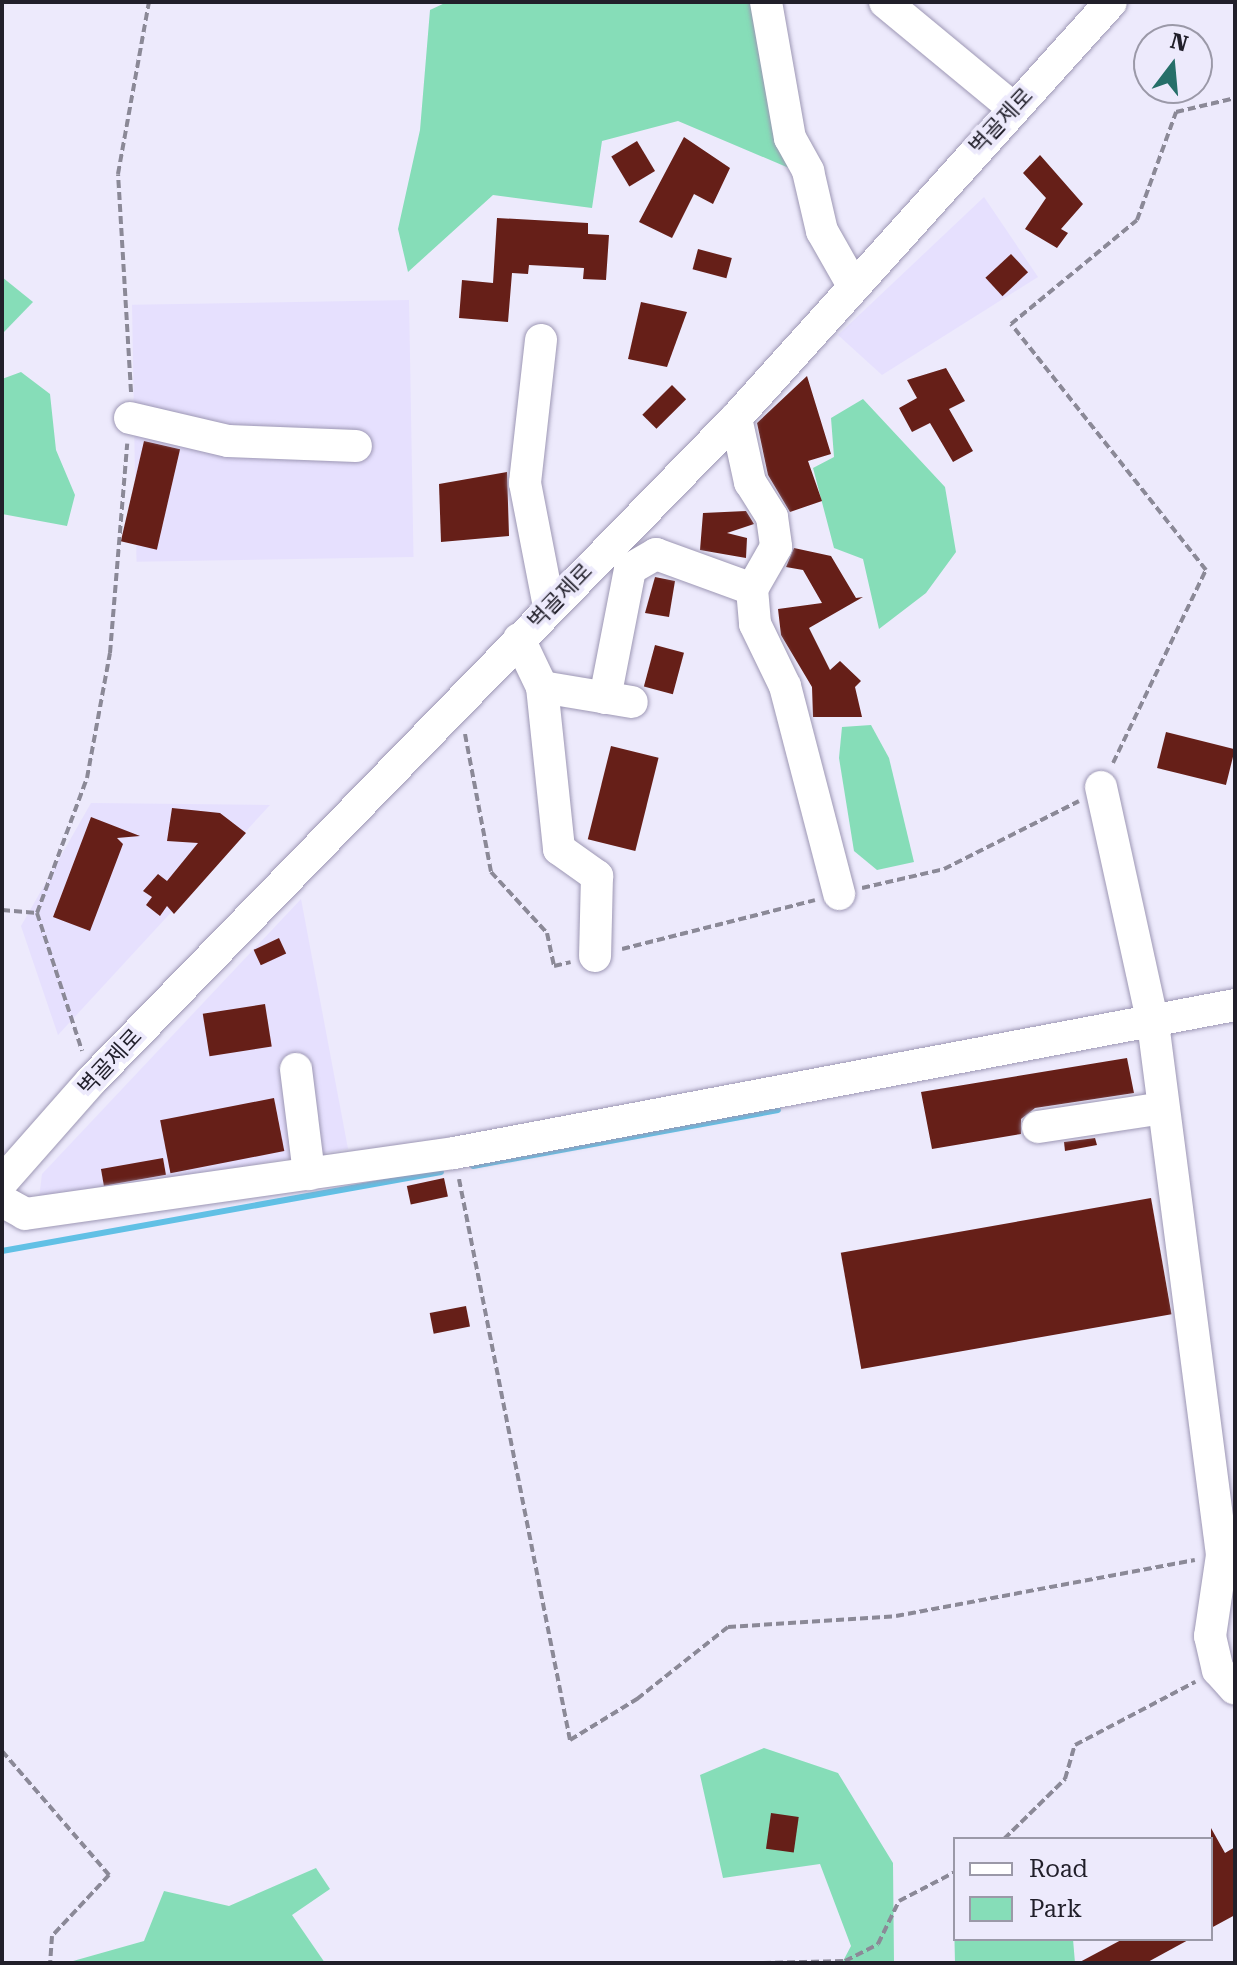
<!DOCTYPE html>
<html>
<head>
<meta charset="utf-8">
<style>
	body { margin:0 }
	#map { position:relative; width:1237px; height:1965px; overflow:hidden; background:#edeafc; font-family:"Roboto Serif","Noto Sans KR",serif }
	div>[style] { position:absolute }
	.built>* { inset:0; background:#e6e0fe; transform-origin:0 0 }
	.green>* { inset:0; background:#86ddb8 }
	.stream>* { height:6px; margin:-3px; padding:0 3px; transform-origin:3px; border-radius:3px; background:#61c0e5 }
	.building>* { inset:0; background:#661f18; transform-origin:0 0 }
	.path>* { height:4px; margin-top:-2px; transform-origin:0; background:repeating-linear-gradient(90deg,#8b8997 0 8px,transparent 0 12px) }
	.roads { filter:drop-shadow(0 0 2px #9d97b4) drop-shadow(0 0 2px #9d97b4) }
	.minor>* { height:32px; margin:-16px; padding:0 16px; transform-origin:16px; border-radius:16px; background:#fff }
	span { translate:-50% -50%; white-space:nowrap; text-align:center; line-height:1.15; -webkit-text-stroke:8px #edeafc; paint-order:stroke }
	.street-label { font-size:22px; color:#211f2a }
	.frame { position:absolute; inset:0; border:4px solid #211f2a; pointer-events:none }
	.legend { position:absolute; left:953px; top:1837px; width:260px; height:104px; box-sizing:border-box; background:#edeafc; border:2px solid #9b99a8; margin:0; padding:10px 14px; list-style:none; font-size:24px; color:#211f2a }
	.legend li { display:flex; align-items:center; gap:16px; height:40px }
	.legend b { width:40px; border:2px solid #9b99a8 }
	.north { position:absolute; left:1133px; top:24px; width:80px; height:80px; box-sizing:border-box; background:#edeafc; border:2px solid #9b99a8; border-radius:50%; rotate:16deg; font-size:22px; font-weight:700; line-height:32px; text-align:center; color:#211f2a }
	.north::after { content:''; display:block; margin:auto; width:28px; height:36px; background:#266f69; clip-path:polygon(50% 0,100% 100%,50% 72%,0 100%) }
</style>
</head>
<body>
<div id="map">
	<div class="built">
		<div style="clip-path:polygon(984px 197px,1038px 277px,882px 375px,838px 335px)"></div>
		<div style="left:409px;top:300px;width:257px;height:277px;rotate:89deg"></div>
		<div style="clip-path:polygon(91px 803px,270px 805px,58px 1035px,21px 926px)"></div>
		<div style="clip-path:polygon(301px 899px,348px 1149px,39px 1199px,42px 1174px)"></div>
	</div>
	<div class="green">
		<div style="clip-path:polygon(447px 2px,756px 2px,803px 174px,678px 121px,602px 141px,592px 208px,493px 195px,408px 272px,398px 229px,420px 130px,430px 10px)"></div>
		<div style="clip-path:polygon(2px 277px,33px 302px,2px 334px)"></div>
		<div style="clip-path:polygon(21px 372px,50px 394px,56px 450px,75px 495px,67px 526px,2px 514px,2px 379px)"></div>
		<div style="clip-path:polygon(863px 399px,945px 487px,956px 552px,926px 593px,879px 629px,863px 559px,834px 548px,813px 468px,834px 457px,831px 418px)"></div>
		<div style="clip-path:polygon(871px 725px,889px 758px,914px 862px,877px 870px,854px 851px,839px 758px,842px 727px)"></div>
		<div style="clip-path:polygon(764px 1748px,838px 1773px,893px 1863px,894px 1963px,842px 1963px,851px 1946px,820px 1864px,723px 1878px,700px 1775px)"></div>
		<div style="clip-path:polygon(316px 1868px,330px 1889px,292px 1915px,325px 1963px,66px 1963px,144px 1941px,164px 1891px,229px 1906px)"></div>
		<div style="clip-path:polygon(954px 1920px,955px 1939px,1073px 1939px,1075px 1963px,955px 1963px)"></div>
	</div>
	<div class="stream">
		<div style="left:473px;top:1166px;width:310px;rotate:-10.4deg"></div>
		<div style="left:2px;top:1251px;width:446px;rotate:-10.2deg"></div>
	</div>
	<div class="building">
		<div style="clip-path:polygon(684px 137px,730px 168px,713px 204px,694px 194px,672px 238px,639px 222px)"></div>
		<div style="left:637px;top:141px;width:35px;height:30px;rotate:59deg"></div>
		<div style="clip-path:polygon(1040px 155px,1083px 204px,1061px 229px,1068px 233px,1057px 248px,1025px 229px,1046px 198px,1023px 173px)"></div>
		<div style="clip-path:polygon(497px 218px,588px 223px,588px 234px,609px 235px,606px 280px,583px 279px,584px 268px,529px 265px,528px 274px,512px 273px,508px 322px,459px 318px,462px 280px,493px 283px)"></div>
		<div style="left:698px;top:249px;width:35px;height:21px;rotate:15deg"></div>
		<div style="left:1011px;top:254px;width:25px;height:35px;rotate:47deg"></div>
		<div style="clip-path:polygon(641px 302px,687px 312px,667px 367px,628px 359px)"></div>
		<div style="clip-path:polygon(946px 368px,965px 401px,949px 409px,973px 451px,953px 462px,930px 423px,912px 432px,899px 408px,917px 398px,907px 380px)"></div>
		<div style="clip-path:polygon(807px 376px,831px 454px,808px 461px,822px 501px,790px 512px,768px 475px,757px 423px)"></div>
		<div style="left:672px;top:385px;width:20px;height:42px;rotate:45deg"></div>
		<div style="left:144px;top:441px;width:37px;height:103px;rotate:13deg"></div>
		<div style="clip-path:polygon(507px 472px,509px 536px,441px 542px,439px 484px)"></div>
		<div style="clip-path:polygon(746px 511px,754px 524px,727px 533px,747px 538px,746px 558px,700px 550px,703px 513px)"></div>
		<div style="clip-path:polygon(794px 548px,831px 556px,856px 598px,863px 597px,809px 628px,830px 670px,840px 661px,861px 681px,855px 687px,862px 717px,813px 717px,812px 687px,781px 635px,778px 609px,822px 603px,803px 570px,786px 567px)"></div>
		<div style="clip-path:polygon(655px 577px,675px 581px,669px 617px,645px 613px)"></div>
		<div style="left:655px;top:645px;width:30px;height:43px;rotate:15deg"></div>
		<div style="left:1166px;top:732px;width:71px;height:37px;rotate:14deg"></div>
		<div style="left:611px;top:746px;width:49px;height:96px;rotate:14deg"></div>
		<div style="clip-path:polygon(172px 808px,220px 813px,246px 833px,174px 914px,167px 906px,160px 916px,146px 905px,152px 897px,143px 891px,158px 874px,167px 881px,198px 843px,167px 841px)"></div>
		<div style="clip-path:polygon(91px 817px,140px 836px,117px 838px,123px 844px,90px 931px,53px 917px)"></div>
		<div style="left:279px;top:938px;width:17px;height:28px;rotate:65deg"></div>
		<div style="left:265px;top:1004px;width:43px;height:63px;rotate:81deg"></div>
		<div style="clip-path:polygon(1127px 1058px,1134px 1093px,1035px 1108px,1021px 1119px,1021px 1134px,932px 1149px,921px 1092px)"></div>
		<div style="left:274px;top:1098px;width:54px;height:116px;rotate:79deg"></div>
		<div style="clip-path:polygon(1095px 1138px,1097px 1145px,1065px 1151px,1064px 1142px)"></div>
		<div style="left:163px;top:1158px;width:17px;height:63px;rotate:80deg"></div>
		<div style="left:444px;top:1178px;width:19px;height:38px;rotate:78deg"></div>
		<div style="left:1151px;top:1198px;width:118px;height:315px;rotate:80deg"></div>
		<div style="left:466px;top:1306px;width:21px;height:37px;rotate:79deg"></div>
		<div style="left:771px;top:1813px;width:28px;height:36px;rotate:8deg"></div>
		<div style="clip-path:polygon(1211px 1828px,1225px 1853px,1235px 1847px,1235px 1915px,1211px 1928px)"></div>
		<div style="clip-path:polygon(1123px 1939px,1190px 1939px,1146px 1963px,1078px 1963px)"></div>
	</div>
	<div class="path">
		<div style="left:131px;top:392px;width:218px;rotate:-93.4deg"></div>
		<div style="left:118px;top:174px;width:175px;rotate:-79.8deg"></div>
		<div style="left:465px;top:734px;width:140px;rotate:79.3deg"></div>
		<div style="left:491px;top:872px;width:83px;rotate:47.4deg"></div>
		<div style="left:547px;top:933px;width:34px;rotate:78deg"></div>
		<div style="left:554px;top:966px;width:17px;rotate:-13deg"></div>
		<div style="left:1113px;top:763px;width:214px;rotate:-64.3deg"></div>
		<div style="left:1206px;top:570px;width:314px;rotate:-128.4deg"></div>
		<div style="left:1011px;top:324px;width:163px;rotate:-39.5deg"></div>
		<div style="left:1137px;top:220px;width:115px;rotate:-70.1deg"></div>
		<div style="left:1176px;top:112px;width:61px;rotate:-13.3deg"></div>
		<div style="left:862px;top:888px;width:84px;rotate:-13deg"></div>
		<div style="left:944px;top:869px;width:151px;rotate:-26.7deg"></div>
		<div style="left:2px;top:910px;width:35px;rotate:5deg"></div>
		<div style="left:37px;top:913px;width:144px;rotate:-69.7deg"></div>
		<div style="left:87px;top:778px;width:127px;rotate:-79.6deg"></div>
		<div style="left:110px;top:653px;width:210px;rotate:-85.3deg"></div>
		<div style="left:37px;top:913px;width:145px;rotate:71.9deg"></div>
		<div style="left:622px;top:949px;width:199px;rotate:-14.2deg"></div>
		<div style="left:459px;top:1179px;width:572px;rotate:78.81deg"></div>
		<div style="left:570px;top:1740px;width:79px;rotate:-31.5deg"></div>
		<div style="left:637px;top:1699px;width:116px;rotate:-38.4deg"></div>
		<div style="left:728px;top:1627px;width:168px;rotate:-3.7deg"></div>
		<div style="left:896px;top:1616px;width:304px;rotate:-10.6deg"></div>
		<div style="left:2px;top:1751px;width:164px;rotate:49.2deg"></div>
		<div style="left:109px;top:1875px;width:83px;rotate:133.1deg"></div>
		<div style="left:52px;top:1936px;width:27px;rotate:94deg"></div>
		<div style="left:1004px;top:1839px;width:86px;rotate:-44.5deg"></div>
		<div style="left:1065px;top:1779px;width:35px;rotate:-74deg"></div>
		<div style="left:1075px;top:1745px;width:136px;rotate:-27.7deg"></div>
		<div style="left:763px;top:1963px;width:82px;rotate:-1.4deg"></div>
		<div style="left:845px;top:1961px;width:37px;rotate:-27deg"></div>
		<div style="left:878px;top:1944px;width:48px;rotate:-64deg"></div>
		<div style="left:899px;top:1901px;width:63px;rotate:-27.4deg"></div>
	</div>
	<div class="roads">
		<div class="minor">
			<div style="left:766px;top:2px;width:138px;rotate:80deg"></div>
			<div style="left:790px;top:138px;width:38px;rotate:61deg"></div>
			<div style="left:808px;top:171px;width:62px;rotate:76.9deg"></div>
			<div style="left:822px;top:231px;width:59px;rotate:60.4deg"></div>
			<div style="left:885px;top:2px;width:166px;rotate:39.6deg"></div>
			<div style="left:541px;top:340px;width:144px;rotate:96.4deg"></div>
			<div style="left:525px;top:483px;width:126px;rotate:79deg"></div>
			<div style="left:130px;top:418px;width:101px;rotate:13.2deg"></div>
			<div style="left:228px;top:441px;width:128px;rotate:2.2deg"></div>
			<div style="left:736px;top:418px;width:66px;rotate:77.7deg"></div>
			<div style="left:750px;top:482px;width:41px;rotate:57.8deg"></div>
			<div style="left:772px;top:517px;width:30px;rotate:82deg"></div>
			<div style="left:776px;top:547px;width:48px;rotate:119.7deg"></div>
			<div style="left:752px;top:589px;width:35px;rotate:85deg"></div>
			<div style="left:755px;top:624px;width:69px;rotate:64.2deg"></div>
			<div style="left:785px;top:686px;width:215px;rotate:75.4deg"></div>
			<div style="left:519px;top:639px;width:53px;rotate:64.4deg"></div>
			<div style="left:542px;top:687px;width:91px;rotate:9.5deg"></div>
			<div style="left:542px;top:687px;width:163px;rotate:84deg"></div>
			<div style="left:559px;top:849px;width:47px;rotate:35.4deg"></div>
			<div style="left:597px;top:876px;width:80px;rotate:91.4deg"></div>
			<div style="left:605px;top:698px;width:131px;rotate:-79deg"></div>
			<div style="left:630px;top:569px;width:30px;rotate:-30deg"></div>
			<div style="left:656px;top:554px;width:102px;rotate:20deg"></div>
			<div style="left:1101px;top:787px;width:242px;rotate:77.6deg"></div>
			<div style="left:1153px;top:1023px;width:536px;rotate:82.61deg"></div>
			<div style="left:1222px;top:1555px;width:82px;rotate:98.4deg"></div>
			<div style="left:1210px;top:1636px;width:35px;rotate:77deg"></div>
			<div style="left:1218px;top:1670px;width:25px;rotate:48deg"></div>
			<div style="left:296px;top:1069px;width:106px;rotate:82.9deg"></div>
			<div style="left:1038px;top:1127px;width:126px;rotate:-8.6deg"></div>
			<div style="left:2px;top:1182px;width:135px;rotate:-48.6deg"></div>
			<div style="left:91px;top:1081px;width:925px;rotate:-45.79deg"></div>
			<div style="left:736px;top:418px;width:560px;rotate:-47.97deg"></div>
			<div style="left:2px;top:1201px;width:26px;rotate:29deg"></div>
			<div style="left:25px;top:1214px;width:433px;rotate:-8.1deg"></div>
			<div style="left:454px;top:1153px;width:795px;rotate:-10.73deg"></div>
		</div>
	</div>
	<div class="street-label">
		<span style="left:1001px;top:121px;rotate:-47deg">벽골제로</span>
		<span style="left:560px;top:596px;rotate:-46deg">벽골제로</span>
		<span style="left:110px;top:1062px;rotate:-47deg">벽골제로</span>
	</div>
	<div class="frame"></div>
	<ul class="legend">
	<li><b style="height:10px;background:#fff"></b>Road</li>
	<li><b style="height:22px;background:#86ddb8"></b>Park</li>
	</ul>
	<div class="north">N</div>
</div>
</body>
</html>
